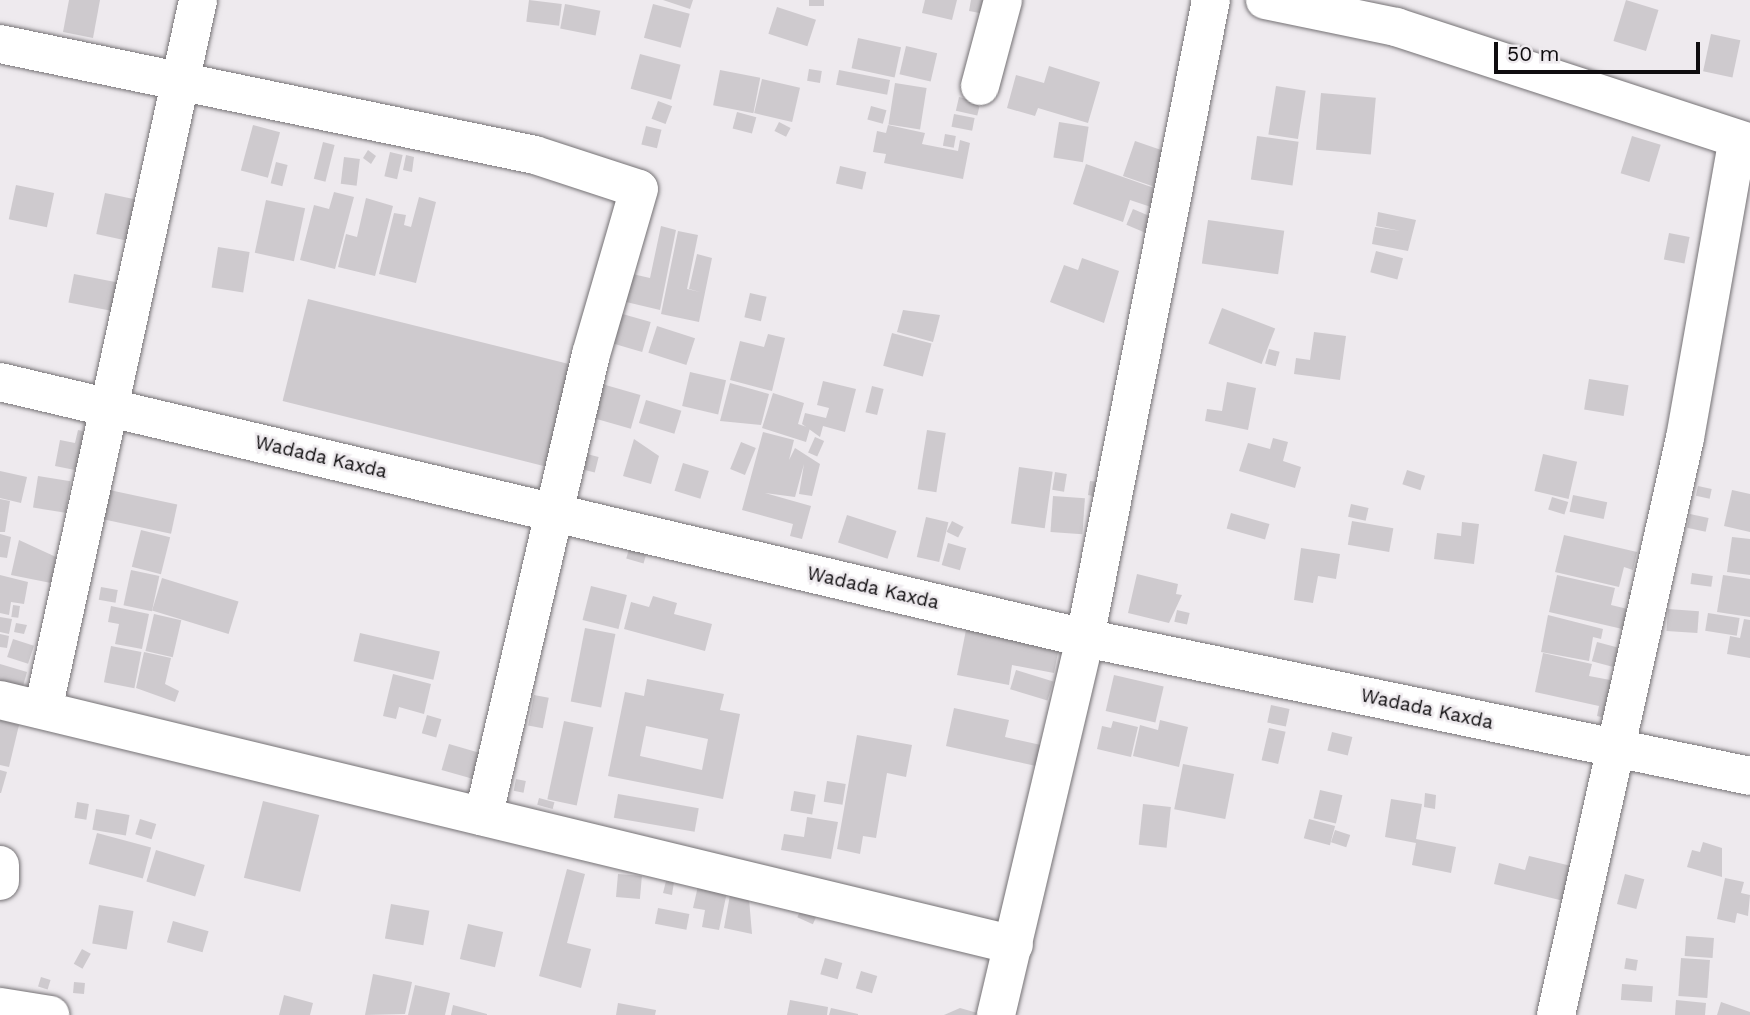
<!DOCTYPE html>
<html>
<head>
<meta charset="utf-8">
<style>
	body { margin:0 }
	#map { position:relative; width:1750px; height:1015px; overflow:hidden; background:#eeeaee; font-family:"Work Sans",sans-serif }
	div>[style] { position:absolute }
	.building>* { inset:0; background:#cecace; transform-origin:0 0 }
	.roads { filter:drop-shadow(0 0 2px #757275) drop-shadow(0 0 2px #757275) }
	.minor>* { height:38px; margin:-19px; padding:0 19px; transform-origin:19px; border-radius:19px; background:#fff }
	span { translate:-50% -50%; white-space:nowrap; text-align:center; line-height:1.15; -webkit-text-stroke:5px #eeeaee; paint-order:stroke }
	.street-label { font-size:19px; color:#0f0d0f }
	.scale { position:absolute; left:1494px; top:42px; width:206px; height:32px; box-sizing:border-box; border:4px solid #0f0d0f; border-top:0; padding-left:9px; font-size:21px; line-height:24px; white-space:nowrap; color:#0f0d0f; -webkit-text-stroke:5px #eeeaee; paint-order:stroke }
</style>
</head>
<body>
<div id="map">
	<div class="building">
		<div style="clip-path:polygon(69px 0,100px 0,93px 38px,63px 32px)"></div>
		<div style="left:529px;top:0;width:33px;height:22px;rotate:7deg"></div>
		<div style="clip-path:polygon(663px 0,693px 0,690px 9px)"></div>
		<div style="left:809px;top:0;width:15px;height:6px"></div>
		<div style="clip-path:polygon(925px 0,957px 0,952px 20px,922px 13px)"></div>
		<div style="clip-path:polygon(971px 0,999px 0,996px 16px,969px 11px)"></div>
		<div style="left:1626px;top:0;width:34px;height:43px;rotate:17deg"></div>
		<div style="left:565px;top:4px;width:36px;height:25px;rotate:11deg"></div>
		<div style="left:653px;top:4px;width:38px;height:35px;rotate:15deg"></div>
		<div style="left:777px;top:7px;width:41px;height:28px;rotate:18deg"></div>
		<div style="left:1711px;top:34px;width:30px;height:38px;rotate:12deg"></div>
		<div style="left:858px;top:38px;width:44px;height:31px;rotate:12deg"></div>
		<div style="left:906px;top:46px;width:32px;height:29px;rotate:13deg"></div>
		<div style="left:640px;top:54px;width:42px;height:36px;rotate:15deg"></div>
		<div style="clip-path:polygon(1049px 66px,1100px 82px,1088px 123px,1038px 108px,1035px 116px,1007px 108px,1016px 75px,1044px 83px)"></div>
		<div style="left:809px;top:69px;width:13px;height:12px;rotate:9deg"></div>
		<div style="left:720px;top:70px;width:41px;height:36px;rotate:11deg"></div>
		<div style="left:839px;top:70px;width:52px;height:15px;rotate:11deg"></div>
		<div style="left:762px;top:79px;width:39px;height:35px;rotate:13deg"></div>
		<div style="left:895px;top:83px;width:32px;height:42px;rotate:9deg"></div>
		<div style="left:1276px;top:86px;width:30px;height:49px;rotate:9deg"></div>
		<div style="left:1321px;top:93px;width:55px;height:57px;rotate:5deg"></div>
		<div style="left:959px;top:97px;width:22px;height:14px;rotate:13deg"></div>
		<div style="left:658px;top:101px;width:15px;height:19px;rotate:20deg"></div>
		<div style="left:871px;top:106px;width:16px;height:14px;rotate:15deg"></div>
		<div style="left:737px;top:112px;width:20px;height:17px;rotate:15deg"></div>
		<div style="left:954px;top:114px;width:21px;height:13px;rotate:11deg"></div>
		<div style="left:779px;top:122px;width:13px;height:10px;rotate:27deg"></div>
		<div style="left:1059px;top:122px;width:30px;height:36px;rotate:9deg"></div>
		<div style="left:253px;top:125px;width:28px;height:47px;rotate:15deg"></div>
		<div style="clip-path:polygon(888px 125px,925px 133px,922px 144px,958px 151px,960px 140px,970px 143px,963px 179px,884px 163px,886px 154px,873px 152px,877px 131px,886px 133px)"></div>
		<div style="left:646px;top:126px;width:16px;height:19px;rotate:14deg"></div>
		<div style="left:945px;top:134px;width:11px;height:12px;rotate:10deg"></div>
		<div style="left:1257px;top:136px;width:42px;height:44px;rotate:8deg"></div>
		<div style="left:1632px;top:136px;width:30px;height:39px;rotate:17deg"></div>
		<div style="left:1135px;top:141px;width:40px;height:37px;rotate:19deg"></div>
		<div style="left:323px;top:142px;width:12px;height:38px;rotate:14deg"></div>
		<div style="clip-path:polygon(368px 150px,376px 156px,371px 164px,363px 158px)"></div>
		<div style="left:390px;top:152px;width:13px;height:25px;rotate:13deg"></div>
		<div style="clip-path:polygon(406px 155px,414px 157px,412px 172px,403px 170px)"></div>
		<div style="left:344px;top:157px;width:16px;height:27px;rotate:7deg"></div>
		<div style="left:276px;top:162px;width:12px;height:22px;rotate:14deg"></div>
		<div style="clip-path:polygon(1086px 164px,1157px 189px,1151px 207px,1130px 200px,1123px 222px,1073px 204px)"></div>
		<div style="left:840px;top:166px;width:27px;height:18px;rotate:13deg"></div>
		<div style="left:16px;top:185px;width:39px;height:35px;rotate:12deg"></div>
		<div style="clip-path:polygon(334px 192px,354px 197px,335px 269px,300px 260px,314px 205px,329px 209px)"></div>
		<div style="left:105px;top:193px;width:34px;height:42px;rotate:12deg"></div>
		<div style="clip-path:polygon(419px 197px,436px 202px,416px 283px,379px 274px,394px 213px,406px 215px,404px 225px,411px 227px)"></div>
		<div style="clip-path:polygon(366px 198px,393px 206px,375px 276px,338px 267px,346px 234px,357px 237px)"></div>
		<div style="left:266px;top:200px;width:40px;height:54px;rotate:12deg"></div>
		<div style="left:1133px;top:209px;width:25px;height:17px;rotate:23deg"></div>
		<div style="clip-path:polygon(1378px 212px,1416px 220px,1408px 251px,1372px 244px,1375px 227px,1401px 231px,1376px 226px)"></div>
		<div style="left:1208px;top:220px;width:77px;height:44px;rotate:8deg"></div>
		<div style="clip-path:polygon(661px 226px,676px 230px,660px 310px,622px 301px,628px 273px,650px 278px)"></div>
		<div style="clip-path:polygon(678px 231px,698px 235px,687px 289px,700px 292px,689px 289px,697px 254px,712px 258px,699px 322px,661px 314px)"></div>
		<div style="left:1669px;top:233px;width:21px;height:27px;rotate:11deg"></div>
		<div style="left:218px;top:247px;width:32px;height:41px;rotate:9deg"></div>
		<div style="left:1376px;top:251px;width:28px;height:22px;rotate:15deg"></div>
		<div style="clip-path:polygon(1082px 258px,1119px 271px,1104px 323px,1050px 302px,1064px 265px,1078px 270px)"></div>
		<div style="left:74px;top:274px;width:46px;height:29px;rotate:11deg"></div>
		<div style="left:750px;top:293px;width:17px;height:25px;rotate:13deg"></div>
		<div style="left:308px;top:299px;width:276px;height:105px;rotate:14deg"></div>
		<div style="left:1222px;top:308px;width:57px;height:38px;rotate:21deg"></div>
		<div style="clip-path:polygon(903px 310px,940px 315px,933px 342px,897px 332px)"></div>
		<div style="left:619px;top:313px;width:33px;height:31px;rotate:16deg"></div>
		<div style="left:657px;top:326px;width:40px;height:28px;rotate:18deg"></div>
		<div style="clip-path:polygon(1314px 332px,1346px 336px,1340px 380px,1294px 374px,1296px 358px,1310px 360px)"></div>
		<div style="left:892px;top:333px;width:41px;height:34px;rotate:15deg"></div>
		<div style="clip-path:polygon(768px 334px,785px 338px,772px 391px,730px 380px,740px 341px,764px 347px)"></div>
		<div style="left:1269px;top:349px;width:11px;height:15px;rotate:15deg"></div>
		<div style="left:690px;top:372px;width:37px;height:35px;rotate:13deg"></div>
		<div style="left:1589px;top:379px;width:40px;height:31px;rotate:9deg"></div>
		<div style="clip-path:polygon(823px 381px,856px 389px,845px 432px,823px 426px,820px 437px,802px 424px,805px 413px,826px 418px,829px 408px,817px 405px)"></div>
		<div style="clip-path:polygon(1227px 382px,1256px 388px,1248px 430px,1205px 421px,1207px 409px,1222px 411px)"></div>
		<div style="clip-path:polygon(730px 383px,769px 394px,761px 425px,720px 421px)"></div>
		<div style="left:602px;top:384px;width:40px;height:35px;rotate:16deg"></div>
		<div style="left:872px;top:386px;width:12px;height:27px;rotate:14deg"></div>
		<div style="clip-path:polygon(773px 393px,804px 403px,798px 424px,810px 428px,806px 442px,762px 428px)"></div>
		<div style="left:646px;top:400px;width:37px;height:24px;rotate:17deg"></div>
		<div style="clip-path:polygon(78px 430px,92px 433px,85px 472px,55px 466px,60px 440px,75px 443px)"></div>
		<div style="left:927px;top:430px;width:19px;height:60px;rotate:9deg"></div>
		<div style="clip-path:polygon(763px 432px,794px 440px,789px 460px,795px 448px,820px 464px,812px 496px,799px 494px,804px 464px,795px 497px,765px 493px,811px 506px,802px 539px,790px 536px,793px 524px,742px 510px)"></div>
		<div style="left:815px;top:437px;width:10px;height:17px;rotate:24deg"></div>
		<div style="clip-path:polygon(1273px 438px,1288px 442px,1283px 461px,1301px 467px,1295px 488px,1239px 471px,1248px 443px,1270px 449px)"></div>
		<div style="clip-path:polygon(634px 439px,659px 456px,651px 484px,623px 476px)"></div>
		<div style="left:741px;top:442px;width:16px;height:29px;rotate:22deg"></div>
		<div style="left:587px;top:454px;width:12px;height:16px;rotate:14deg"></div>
		<div style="left:1543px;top:454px;width:35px;height:38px;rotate:13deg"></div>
		<div style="left:683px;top:463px;width:27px;height:29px;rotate:17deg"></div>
		<div style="left:1019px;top:467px;width:34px;height:57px;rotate:8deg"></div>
		<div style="left:1407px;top:470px;width:19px;height:15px;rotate:18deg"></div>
		<div style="clip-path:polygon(0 471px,27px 477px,21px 503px,0 498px)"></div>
		<div style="left:1055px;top:472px;width:12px;height:18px;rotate:9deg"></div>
		<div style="left:38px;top:476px;width:33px;height:32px;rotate:9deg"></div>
		<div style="clip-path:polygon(1090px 481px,1101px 482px,1098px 497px,1088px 495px)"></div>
		<div style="left:1698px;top:486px;width:14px;height:10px;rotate:12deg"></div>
		<div style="left:100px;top:488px;width:79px;height:30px;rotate:12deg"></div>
		<div style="clip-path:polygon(1732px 490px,1750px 494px,1750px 532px,1724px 526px)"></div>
		<div style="left:1573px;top:495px;width:35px;height:17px;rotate:12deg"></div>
		<div style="left:1053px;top:496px;width:32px;height:36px;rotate:4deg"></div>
		<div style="left:1552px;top:497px;width:17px;height:13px;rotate:17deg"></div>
		<div style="clip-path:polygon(0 499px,10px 501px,5px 532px,0 532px)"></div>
		<div style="left:1351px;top:504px;width:18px;height:13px;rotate:13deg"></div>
		<div style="left:1231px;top:513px;width:40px;height:16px;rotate:16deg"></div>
		<div style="left:1690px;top:514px;width:19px;height:14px;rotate:12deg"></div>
		<div style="left:847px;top:515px;width:52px;height:29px;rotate:18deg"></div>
		<div style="left:926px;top:517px;width:23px;height:41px;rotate:13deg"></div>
		<div style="left:952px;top:521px;width:13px;height:12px;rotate:27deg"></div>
		<div style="left:1352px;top:521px;width:42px;height:24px;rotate:10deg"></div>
		<div style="clip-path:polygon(1462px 522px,1479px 524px,1474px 564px,1434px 559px,1437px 533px,1461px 536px)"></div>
		<div style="left:141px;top:530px;width:30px;height:38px;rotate:14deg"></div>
		<div style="clip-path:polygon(0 534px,11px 537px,7px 558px,0 557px)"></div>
		<div style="clip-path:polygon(1564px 535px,1637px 552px,1633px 570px,1624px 567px,1619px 587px,1555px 572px)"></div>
		<div style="clip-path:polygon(1732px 537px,1750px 539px,1750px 575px,1727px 572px)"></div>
		<div style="clip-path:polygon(19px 540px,56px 557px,51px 583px,11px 575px)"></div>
		<div style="left:948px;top:543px;width:19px;height:23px;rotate:16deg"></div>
		<div style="clip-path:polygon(1301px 548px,1340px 554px,1336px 579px,1318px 576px,1313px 603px,1294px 600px)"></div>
		<div style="left:629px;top:549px;width:18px;height:10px;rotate:16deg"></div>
		<div style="left:131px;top:570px;width:29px;height:36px;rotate:12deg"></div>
		<div style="left:1692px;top:573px;width:21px;height:11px;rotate:8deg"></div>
		<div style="clip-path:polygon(1137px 574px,1178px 584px,1176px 594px,1182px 595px,1169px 623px,1128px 613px)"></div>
		<div style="clip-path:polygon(0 575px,28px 582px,24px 604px,11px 602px,9px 615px,0 613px)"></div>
		<div style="clip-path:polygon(1557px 575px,1615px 588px,1611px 605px,1632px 610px,1628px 592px,1640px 594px,1631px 631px,1549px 612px)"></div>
		<div style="clip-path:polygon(1723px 575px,1750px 579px,1750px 617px,1717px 612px)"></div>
		<div style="left:162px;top:578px;width:80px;height:34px;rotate:17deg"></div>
		<div style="left:591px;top:586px;width:37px;height:35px;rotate:14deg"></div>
		<div style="left:101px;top:587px;width:17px;height:13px;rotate:10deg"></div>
		<div style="clip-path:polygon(653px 596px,677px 603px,674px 614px,712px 624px,705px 651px,624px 629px,631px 602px,649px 607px)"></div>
		<div style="left:13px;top:605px;width:7px;height:12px;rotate:8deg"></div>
		<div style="clip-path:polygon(111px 606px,149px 614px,142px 649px,115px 644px,119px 624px,108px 622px)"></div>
		<div style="left:1668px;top:609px;width:31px;height:22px;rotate:4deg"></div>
		<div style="left:1177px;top:610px;width:13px;height:12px;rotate:13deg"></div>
		<div style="left:1708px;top:613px;width:32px;height:18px;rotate:9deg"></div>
		<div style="left:154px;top:614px;width:28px;height:38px;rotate:13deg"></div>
		<div style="clip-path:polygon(1548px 615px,1603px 629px,1601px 639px,1593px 637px,1589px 661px,1541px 652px)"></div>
		<div style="clip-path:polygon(0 617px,12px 619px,9px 634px,0 632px)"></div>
		<div style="clip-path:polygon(1744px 619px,1750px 620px,1750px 658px,1727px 654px,1730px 636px,1740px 638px)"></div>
		<div style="clip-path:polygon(16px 623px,27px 625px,24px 634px,14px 632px)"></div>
		<div style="left:585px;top:628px;width:31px;height:75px;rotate:11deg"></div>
		<div style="clip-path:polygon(966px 630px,1059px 647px,1054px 673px,1012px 665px,1009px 685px,957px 675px)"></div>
		<div style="left:360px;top:633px;width:82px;height:29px;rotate:13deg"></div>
		<div style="clip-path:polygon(0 634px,9px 636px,7px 648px,0 647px)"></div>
		<div style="left:13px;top:639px;width:22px;height:19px;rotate:18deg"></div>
		<div style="left:1597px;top:642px;width:31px;height:20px;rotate:15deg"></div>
		<div style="left:111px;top:646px;width:31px;height:37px;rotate:11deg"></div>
		<div style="clip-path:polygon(144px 652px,171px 658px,165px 684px,179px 691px,175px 702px,136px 688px)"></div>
		<div style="clip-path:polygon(1543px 653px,1592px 664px,1589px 676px,1621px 682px,1613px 720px,1597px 716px,1599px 706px,1535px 692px)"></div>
		<div style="clip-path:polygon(0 664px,27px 672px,19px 700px,0 694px)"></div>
		<div style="left:1016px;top:670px;width:39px;height:20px;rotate:17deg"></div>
		<div style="clip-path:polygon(393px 674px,431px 684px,424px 714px,399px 707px,396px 719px,383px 716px)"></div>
		<div style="left:1114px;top:675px;width:51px;height:37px;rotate:13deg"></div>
		<div style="clip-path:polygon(evenodd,647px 679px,724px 694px,720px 710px,740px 714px,723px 799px,608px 776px,625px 692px,644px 696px,647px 679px,646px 726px,708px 739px,702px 770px,640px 756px,646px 726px)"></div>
		<div style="left:534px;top:695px;width:15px;height:31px;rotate:11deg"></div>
		<div style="left:1271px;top:705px;width:19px;height:18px;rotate:12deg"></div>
		<div style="clip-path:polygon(954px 708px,1009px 720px,1005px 737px,1041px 745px,1036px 766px,946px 746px)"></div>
		<div style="left:427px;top:715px;width:15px;height:19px;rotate:16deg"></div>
		<div style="clip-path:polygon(0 720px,19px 725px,9px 767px,0 765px)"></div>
		<div style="clip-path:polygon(1160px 720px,1188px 727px,1179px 767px,1133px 756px,1140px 725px,1158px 730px)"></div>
		<div style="left:564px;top:721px;width:30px;height:80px;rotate:12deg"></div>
		<div style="clip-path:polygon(1113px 721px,1138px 727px,1131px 757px,1097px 749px,1102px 726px,1111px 728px)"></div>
		<div style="left:1269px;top:728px;width:17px;height:33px;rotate:13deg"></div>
		<div style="left:1332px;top:732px;width:21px;height:19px;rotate:14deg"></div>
		<div style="clip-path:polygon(857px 735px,912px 745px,906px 777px,887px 773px,876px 838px,863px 836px,860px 854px,837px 849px)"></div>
		<div style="left:449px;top:744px;width:35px;height:27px;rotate:16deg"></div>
		<div style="left:1183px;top:764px;width:52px;height:46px;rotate:11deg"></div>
		<div style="clip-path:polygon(0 770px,7px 772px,1px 793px,0 793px)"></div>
		<div style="left:516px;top:779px;width:10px;height:12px;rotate:11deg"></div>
		<div style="left:827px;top:781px;width:19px;height:21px;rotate:9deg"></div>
		<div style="left:1320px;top:790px;width:23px;height:29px;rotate:13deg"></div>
		<div style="left:794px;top:791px;width:22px;height:20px;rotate:10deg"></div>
		<div style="clip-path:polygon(1425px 793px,1436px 795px,1435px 809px,1424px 807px)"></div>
		<div style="left:618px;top:794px;width:82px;height:24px;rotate:10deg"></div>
		<div style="left:539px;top:798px;width:16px;height:7px;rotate:15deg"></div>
		<div style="clip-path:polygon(1391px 799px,1422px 804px,1416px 839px,1456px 847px,1451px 873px,1412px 865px,1416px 843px,1385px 837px)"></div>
		<div style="left:263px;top:801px;width:58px;height:79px;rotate:14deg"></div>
		<div style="left:77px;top:802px;width:12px;height:16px;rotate:9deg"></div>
		<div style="left:1143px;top:804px;width:28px;height:41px;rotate:6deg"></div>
		<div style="left:96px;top:809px;width:34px;height:21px;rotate:10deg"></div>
		<div style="clip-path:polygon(807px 817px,838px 822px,831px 859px,781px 850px,784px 834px,804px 837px)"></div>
		<div style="left:140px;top:819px;width:17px;height:16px;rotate:17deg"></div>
		<div style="left:1309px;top:819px;width:27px;height:20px;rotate:15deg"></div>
		<div style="left:1335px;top:830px;width:16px;height:13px;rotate:18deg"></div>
		<div style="left:97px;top:833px;width:56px;height:32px;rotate:15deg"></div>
		<div style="clip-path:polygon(1703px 842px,1722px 848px,1722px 877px,1687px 867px,1692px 850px,1700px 852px)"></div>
		<div style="left:156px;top:850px;width:51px;height:33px;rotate:17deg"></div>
		<div style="clip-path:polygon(1529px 856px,1580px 868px,1572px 903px,1494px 884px,1499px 863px,1525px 870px)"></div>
		<div style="clip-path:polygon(567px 869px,585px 874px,567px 943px,591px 949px,581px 988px,539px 976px)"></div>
		<div style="left:618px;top:874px;width:24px;height:23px;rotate:5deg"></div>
		<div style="left:1625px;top:874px;width:20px;height:31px;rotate:15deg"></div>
		<div style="clip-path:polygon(1725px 878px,1744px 882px,1741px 893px,1750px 895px,1748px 916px,1737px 913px,1735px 923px,1717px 919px)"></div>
		<div style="clip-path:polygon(666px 881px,674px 882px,672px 895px,663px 893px)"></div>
		<div style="clip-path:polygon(698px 886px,727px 892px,719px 930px,702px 927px,705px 910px,693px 908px)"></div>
		<div style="clip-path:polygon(730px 895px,749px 899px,752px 934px,724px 928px)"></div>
		<div style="left:391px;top:904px;width:39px;height:35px;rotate:10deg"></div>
		<div style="left:99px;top:905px;width:35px;height:39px;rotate:10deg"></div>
		<div style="left:658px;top:908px;width:32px;height:16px;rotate:11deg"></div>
		<div style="left:801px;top:909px;width:17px;height:9px;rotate:24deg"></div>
		<div style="left:173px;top:921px;width:37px;height:22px;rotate:16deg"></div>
		<div style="left:468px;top:924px;width:36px;height:36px;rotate:13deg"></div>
		<div style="left:1686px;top:936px;width:28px;height:20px;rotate:4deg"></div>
		<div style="left:82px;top:949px;width:10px;height:17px;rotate:29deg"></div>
		<div style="left:825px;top:958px;width:18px;height:17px;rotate:16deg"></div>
		<div style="left:1626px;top:958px;width:12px;height:11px;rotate:9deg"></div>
		<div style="left:1681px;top:958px;width:29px;height:38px;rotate:4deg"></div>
		<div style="left:861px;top:971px;width:17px;height:18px;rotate:17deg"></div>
		<div style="clip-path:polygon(373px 974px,412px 982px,405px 1014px,365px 1015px)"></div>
		<div style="left:41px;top:977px;width:10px;height:10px;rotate:17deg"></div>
		<div style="left:74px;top:982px;width:11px;height:11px;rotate:5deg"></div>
		<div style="left:1622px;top:984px;width:31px;height:16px;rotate:4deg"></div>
		<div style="clip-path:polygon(415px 985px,450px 993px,445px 1015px,408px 1015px)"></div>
		<div style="clip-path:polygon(284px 995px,313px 1003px,310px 1015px,279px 1015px)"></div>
		<div style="clip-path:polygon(790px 1000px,828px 1007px,827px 1015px,787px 1015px)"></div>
		<div style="clip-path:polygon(1676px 1000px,1706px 1003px,1705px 1015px,1675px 1015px)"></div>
		<div style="clip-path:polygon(1721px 1002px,1750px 1012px,1750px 1015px,1717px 1015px)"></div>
		<div style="clip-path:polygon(618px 1003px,656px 1010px,655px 1015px,616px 1015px)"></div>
		<div style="clip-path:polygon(453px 1005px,487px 1014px,487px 1015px,451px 1015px)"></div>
		<div style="clip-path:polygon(831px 1008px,858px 1014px,858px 1015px,829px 1015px)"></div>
		<div style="clip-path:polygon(960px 1008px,981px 1014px,981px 1015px,944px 1015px)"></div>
	</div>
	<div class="roads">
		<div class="minor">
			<div style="left:1265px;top:0;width:134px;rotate:11.6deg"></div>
			<div style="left:1396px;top:27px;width:373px;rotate:18.1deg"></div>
			<div style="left:0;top:44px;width:546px;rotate:11.72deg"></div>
			<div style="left:535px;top:155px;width:109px;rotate:18.1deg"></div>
			<div style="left:639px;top:189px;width:172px;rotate:106.2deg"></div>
			<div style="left:591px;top:354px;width:475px;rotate:103.1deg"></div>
			<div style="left:980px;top:86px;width:89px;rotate:-75deg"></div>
			<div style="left:0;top:382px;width:1115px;rotate:13.28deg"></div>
			<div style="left:1085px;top:638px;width:679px;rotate:11.72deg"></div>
			<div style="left:0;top:700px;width:1043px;rotate:13.58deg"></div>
			<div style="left:43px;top:710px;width:727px;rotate:-77.68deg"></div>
			<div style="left:0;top:865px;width:16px;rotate:90deg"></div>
			<div style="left:0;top:1007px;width:51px;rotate:9.1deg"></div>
			<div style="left:996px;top:1015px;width:387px;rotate:-76.7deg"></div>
			<div style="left:1085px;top:638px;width:650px;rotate:-78.83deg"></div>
			<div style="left:1556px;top:1015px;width:591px;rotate:-77.4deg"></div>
			<div style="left:1685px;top:438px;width:301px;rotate:-80deg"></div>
		</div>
	</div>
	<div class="street-label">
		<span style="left:321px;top:457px;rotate:13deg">Wadada Kaxda</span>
		<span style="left:873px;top:588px;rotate:13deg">Wadada Kaxda</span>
		<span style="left:1427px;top:709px;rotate:12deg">Wadada Kaxda</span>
	</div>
	<div class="scale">50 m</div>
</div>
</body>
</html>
